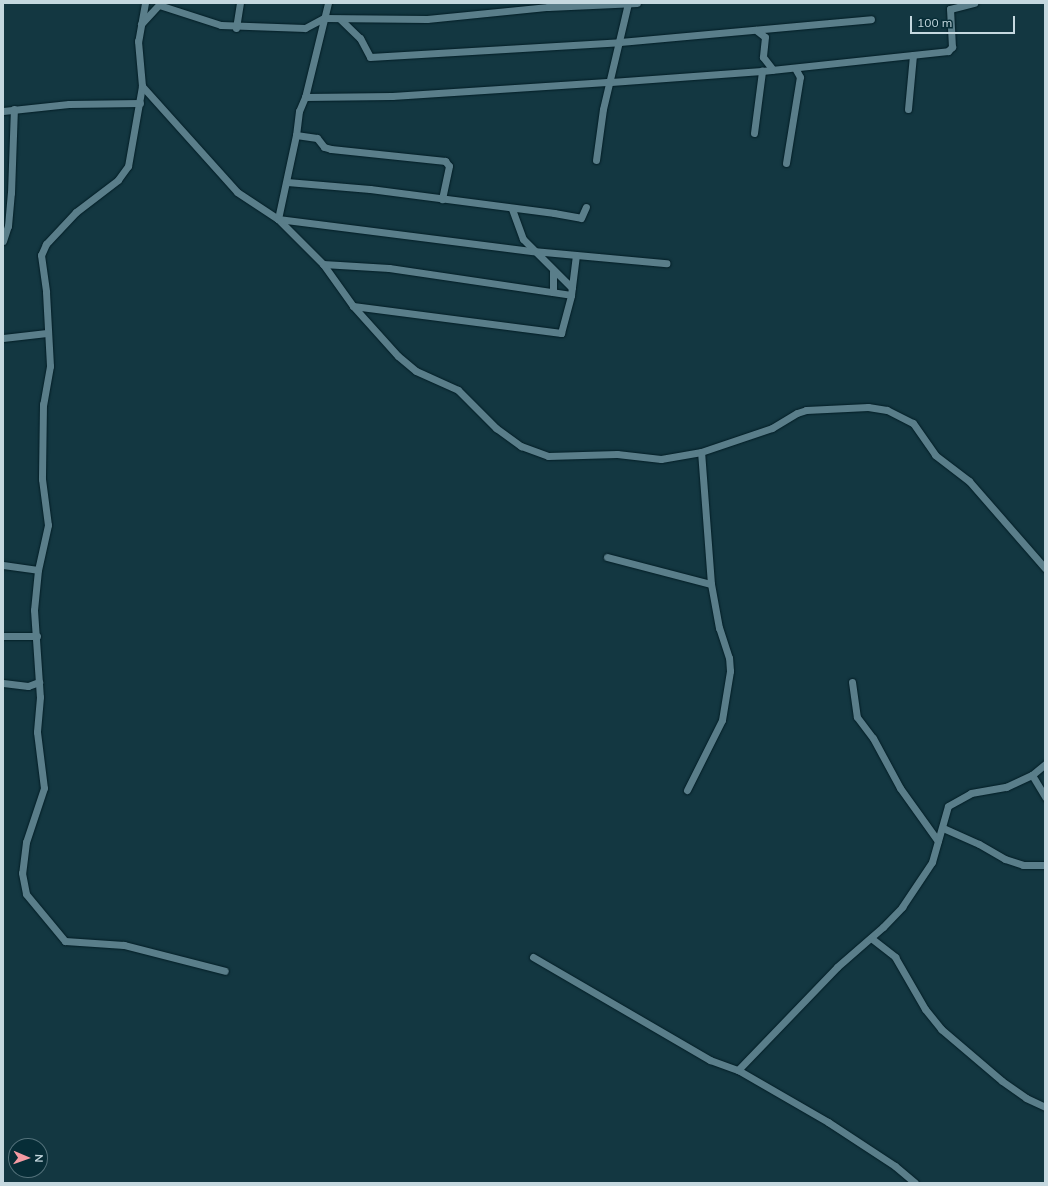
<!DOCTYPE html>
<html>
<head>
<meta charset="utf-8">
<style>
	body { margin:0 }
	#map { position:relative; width:1048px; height:1186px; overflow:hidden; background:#133741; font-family:Mulish,sans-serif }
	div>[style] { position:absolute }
	.roads { filter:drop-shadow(0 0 1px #031d25) drop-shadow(0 0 1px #031d25) }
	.minor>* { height:7px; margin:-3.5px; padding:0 3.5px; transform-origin:3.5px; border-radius:3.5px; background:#5a7e8a }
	span { translate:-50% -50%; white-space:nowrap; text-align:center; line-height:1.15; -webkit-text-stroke:3.5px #072d37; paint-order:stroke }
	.frame { position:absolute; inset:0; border:4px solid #c5d8df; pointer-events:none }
	.north { position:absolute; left:8px; top:1138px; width:40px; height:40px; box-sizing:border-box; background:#072d37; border:1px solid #53717a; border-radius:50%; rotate:92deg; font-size:11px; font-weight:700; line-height:16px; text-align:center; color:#c5d8df }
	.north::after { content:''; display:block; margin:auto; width:14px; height:18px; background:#f49aa3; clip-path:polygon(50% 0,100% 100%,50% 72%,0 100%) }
	.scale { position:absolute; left:910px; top:16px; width:105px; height:18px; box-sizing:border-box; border:2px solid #c5d8df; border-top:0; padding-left:5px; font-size:12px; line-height:14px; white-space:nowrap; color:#c5d8df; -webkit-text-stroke:3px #072d37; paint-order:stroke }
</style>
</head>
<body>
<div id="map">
	<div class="roads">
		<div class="minor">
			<div style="left:145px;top:3px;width:39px;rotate:100deg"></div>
			<div style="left:138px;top:41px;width:45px;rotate:84.9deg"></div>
			<div style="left:142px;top:86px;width:81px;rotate:99.9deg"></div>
			<div style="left:128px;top:166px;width:17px;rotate:126deg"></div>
			<div style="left:118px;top:180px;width:53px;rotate:142.7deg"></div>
			<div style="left:76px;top:212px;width:44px;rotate:133.2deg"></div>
			<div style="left:46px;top:244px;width:12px;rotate:114deg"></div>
			<div style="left:41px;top:255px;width:37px;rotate:82deg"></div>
			<div style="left:46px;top:292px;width:74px;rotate:86.9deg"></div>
			<div style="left:50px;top:366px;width:39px;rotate:100deg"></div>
			<div style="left:43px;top:404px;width:75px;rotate:90.8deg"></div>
			<div style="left:42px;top:479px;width:46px;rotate:82.6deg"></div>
			<div style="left:48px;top:525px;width:46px;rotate:102.5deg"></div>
			<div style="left:38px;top:570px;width:40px;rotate:95.7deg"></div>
			<div style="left:34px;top:610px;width:87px;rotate:86.1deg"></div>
			<div style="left:40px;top:697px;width:35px;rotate:95deg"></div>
			<div style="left:37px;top:732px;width:56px;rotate:82.9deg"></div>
			<div style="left:44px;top:788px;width:57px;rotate:108.4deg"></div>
			<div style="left:26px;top:842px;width:31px;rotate:97deg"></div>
			<div style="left:22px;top:873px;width:21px;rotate:79deg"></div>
			<div style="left:26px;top:894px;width:61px;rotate:50.3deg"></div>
			<div style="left:65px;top:941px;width:59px;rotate:3.9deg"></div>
			<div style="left:124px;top:945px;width:104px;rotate:14.4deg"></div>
			<div style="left:328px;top:3px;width:97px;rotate:103.7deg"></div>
			<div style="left:305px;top:97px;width:15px;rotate:113deg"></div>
			<div style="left:299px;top:111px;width:24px;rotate:97deg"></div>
			<div style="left:296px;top:135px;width:86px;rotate:102.1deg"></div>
			<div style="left:278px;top:219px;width:257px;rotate:7.2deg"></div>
			<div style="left:533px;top:251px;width:134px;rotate:5.2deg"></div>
			<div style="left:340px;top:19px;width:28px;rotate:44deg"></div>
			<div style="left:360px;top:38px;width:21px;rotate:62deg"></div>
			<div style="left:370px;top:57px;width:250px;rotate:-3.4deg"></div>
			<div style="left:620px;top:42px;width:252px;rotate:-5.2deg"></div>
			<div style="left:141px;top:24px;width:26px;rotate:-47deg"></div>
			<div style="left:159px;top:5px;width:65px;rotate:17.9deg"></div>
			<div style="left:221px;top:25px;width:84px;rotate:2deg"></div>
			<div style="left:305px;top:28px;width:21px;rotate:-28deg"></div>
			<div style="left:324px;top:18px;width:103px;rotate:0.6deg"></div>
			<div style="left:427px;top:19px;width:122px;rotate:-5.7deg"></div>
			<div style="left:548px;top:7px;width:89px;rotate:-2.6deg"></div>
			<div style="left:236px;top:28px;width:25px;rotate:-81deg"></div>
			<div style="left:756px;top:30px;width:11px;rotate:38deg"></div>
			<div style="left:765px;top:37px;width:20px;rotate:96deg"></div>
			<div style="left:763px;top:57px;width:16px;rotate:52deg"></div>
			<div style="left:142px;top:86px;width:142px;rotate:48.1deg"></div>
			<div style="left:237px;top:192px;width:49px;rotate:33.4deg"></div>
			<div style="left:278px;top:219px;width:64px;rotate:45deg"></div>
			<div style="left:323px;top:264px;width:52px;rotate:54.5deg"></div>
			<div style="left:353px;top:306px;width:67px;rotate:48deg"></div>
			<div style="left:398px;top:356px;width:23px;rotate:40deg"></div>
			<div style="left:416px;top:371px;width:46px;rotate:24.3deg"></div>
			<div style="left:458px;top:390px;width:54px;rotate:45deg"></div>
			<div style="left:496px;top:428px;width:31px;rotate:36deg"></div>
			<div style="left:521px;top:446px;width:29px;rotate:20deg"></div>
			<div style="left:548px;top:456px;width:69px;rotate:-1.7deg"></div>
			<div style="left:617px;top:454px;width:44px;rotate:6.5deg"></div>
			<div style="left:661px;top:459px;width:41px;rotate:-9.9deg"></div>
			<div style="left:701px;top:452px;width:75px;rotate:-18.7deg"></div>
			<div style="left:772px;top:428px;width:29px;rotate:-31deg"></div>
			<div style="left:797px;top:413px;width:9px;rotate:-18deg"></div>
			<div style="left:806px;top:410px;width:62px;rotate:-2.8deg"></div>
			<div style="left:868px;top:407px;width:19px;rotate:9deg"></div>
			<div style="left:887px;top:410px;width:29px;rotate:27deg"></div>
			<div style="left:913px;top:423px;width:39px;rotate:55deg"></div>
			<div style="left:935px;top:455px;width:43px;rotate:37.4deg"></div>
			<div style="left:969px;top:481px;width:116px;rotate:48.9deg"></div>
			<div style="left:305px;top:97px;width:87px;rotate:-0.7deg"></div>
			<div style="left:392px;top:96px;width:219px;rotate:-3.7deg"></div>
			<div style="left:611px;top:82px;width:151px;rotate:-4.2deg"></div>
			<div style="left:762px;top:71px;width:187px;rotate:-6.1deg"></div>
			<div style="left:948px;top:51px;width:6px;rotate:-45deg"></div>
			<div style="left:952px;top:47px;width:38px;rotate:-93deg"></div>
			<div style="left:950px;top:9px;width:25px;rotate:-14deg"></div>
			<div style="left:908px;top:109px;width:54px;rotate:-84.7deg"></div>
			<div style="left:3px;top:111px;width:66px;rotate:-6.1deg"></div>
			<div style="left:69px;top:104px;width:71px;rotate:-0.8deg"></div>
			<div style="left:754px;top:133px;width:63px;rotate:-82.6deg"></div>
			<div style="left:296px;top:135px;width:21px;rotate:8deg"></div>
			<div style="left:317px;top:138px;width:11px;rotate:52deg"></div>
			<div style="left:324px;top:147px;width:7px;rotate:16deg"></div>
			<div style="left:331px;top:149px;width:115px;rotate:6deg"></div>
			<div style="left:445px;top:161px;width:6px;rotate:51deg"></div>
			<div style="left:449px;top:166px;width:34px;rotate:102deg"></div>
			<div style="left:596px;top:160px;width:51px;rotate:-82.2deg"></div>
			<div style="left:603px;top:109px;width:109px;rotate:-76.7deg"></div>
			<div style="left:786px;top:163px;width:87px;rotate:-80.8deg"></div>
			<div style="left:800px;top:77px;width:10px;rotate:-119deg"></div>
			<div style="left:287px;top:182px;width:83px;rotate:4.8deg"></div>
			<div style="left:370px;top:189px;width:186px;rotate:7.4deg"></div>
			<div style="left:554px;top:213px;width:27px;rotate:10deg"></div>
			<div style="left:581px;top:218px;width:12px;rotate:-66deg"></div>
			<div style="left:512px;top:209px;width:32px;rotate:70deg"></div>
			<div style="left:523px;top:239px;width:69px;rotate:45deg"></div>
			<div style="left:3px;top:241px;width:16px;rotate:-72deg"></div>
			<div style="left:8px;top:226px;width:33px;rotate:-85deg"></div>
			<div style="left:11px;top:193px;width:84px;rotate:-88deg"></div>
			<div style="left:323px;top:264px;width:66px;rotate:3.5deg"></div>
			<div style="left:389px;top:268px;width:184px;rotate:8.4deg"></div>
			<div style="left:553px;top:271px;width:21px;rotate:90deg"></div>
			<div style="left:353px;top:306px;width:210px;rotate:7.4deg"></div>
			<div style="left:561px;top:333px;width:39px;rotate:-75deg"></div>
			<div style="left:571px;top:295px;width:40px;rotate:-82.9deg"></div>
			<div style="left:3px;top:338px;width:44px;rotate:-6.5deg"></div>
			<div style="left:607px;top:557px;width:107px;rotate:14.6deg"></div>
			<div style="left:3px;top:565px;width:35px;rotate:8deg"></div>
			<div style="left:3px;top:636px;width:34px"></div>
			<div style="left:852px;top:682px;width:35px;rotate:82deg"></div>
			<div style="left:857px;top:717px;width:26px;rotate:53deg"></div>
			<div style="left:873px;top:738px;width:57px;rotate:61.6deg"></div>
			<div style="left:900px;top:788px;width:65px;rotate:54.4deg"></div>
			<div style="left:3px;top:683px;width:25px;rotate:7deg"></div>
			<div style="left:28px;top:686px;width:12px;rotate:-20deg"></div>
			<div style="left:1032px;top:775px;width:26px;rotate:59deg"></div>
			<div style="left:687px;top:790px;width:78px;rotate:-63.4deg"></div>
			<div style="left:722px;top:720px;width:50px;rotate:-80.7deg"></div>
			<div style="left:730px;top:671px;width:13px;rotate:-94deg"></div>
			<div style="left:729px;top:658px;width:32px;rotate:-108deg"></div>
			<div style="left:719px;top:628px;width:45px;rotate:-100.3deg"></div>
			<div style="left:711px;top:584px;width:132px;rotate:-94.3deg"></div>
			<div style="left:943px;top:828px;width:39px;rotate:24deg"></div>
			<div style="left:979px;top:844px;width:30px;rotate:30deg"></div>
			<div style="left:1005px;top:859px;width:19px;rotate:18deg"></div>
			<div style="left:1023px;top:865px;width:22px"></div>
			<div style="left:871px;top:938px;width:31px;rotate:38deg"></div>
			<div style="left:895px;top:957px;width:60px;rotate:60deg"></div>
			<div style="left:925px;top:1009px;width:26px;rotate:51deg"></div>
			<div style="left:941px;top:1029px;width:80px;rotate:40.4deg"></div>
			<div style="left:1002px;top:1081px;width:29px;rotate:35deg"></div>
			<div style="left:1026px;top:1098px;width:21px;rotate:25deg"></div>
			<div style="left:533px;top:957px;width:205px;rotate:30.2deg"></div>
			<div style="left:710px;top:1060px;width:30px;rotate:20deg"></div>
			<div style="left:738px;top:1070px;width:104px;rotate:30deg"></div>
			<div style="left:828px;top:1122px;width:80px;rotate:33.3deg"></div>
			<div style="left:895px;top:1166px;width:26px;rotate:40deg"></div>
			<div style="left:738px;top:1070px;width:143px;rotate:-46.1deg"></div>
			<div style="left:837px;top:967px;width:61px;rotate:-41deg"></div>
			<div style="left:883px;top:927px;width:28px;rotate:-46deg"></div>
			<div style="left:902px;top:907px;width:54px;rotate:-56.3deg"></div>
			<div style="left:932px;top:862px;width:58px;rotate:-74.1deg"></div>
			<div style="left:948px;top:806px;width:26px;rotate:-29deg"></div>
			<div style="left:971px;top:793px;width:36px;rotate:-10deg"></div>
			<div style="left:1006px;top:787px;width:29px;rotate:-25deg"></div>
			<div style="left:1032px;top:775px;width:17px;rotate:-40deg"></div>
		</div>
	</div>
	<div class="frame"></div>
	<div class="north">N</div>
	<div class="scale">100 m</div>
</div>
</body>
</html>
